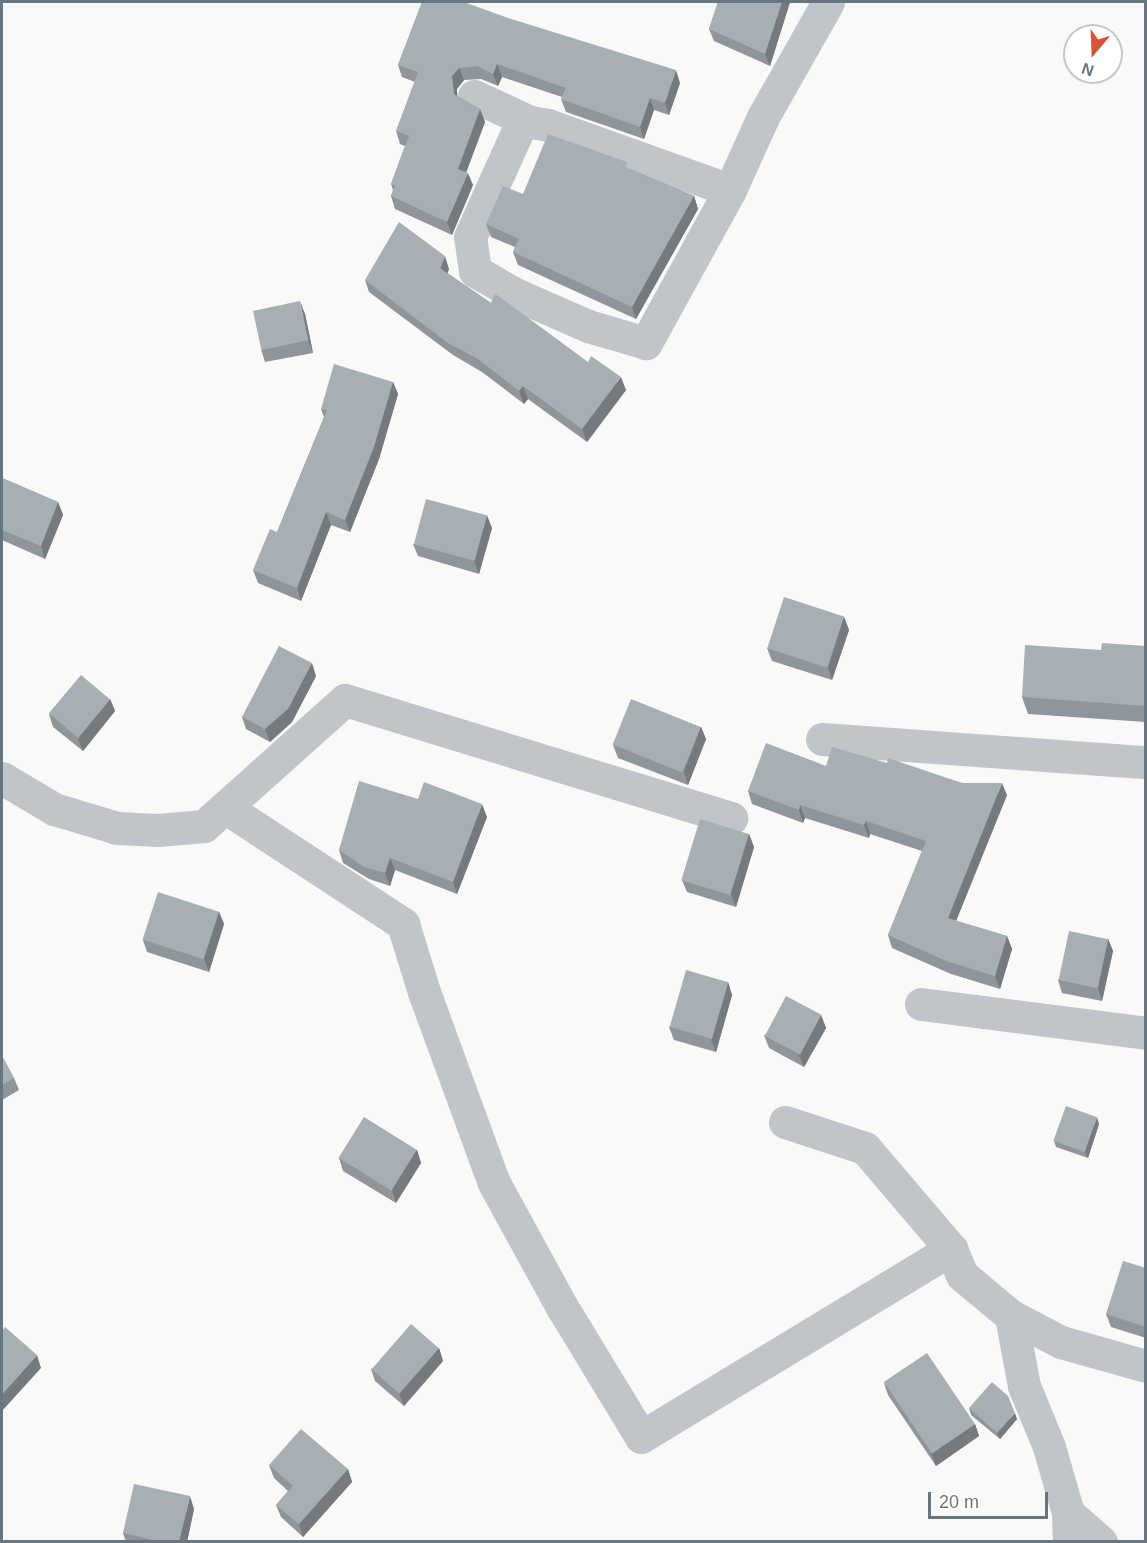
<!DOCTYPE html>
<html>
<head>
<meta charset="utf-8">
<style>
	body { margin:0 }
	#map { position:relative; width:1147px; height:1543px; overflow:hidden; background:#f9f9f7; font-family:Helvetica,sans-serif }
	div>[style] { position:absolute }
	.street>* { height:33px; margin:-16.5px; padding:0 16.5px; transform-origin:16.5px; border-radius:16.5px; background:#c0c5c9 }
	.wall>* { inset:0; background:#8e969b }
	.shaded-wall>* { inset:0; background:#747a7e }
	.building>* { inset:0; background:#a5afb4; transform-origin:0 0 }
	span { translate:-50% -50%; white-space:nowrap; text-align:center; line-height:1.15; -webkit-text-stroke:6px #fff; paint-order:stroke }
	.frame { position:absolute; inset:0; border:3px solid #667781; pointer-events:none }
	.north { position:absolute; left:1063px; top:24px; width:60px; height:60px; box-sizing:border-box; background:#fff; border:2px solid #c2c9cd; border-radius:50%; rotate:199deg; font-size:16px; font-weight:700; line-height:24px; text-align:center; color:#667781 }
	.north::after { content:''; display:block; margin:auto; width:21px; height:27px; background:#da5337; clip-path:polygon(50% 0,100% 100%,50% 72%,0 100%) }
	.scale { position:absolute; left:928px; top:1492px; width:120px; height:27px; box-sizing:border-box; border:3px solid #667781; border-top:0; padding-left:8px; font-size:18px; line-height:21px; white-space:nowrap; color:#667781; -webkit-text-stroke:4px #fff; paint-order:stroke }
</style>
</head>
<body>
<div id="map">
	<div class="street">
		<div style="left:474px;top:96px;width:62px;rotate:24.9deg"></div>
		<div style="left:730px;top:190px;width:175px;rotate:118.8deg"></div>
		<div style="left:646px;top:343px;width:60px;rotate:-163.7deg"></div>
		<div style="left:588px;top:326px;width:80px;rotate:-156.3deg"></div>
		<div style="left:515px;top:294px;width:46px;rotate:-150.1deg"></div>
		<div style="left:475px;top:271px;width:34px;rotate:-98deg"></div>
		<div style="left:470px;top:237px;width:122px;rotate:-65.8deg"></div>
		<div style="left:520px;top:126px;width:11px;rotate:-22deg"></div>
		<div style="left:530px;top:122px;width:18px;rotate:9deg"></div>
		<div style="left:548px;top:125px;width:193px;rotate:19.7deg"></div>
		<div style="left:730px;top:190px;width:80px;rotate:-65.7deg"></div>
		<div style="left:763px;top:117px;width:132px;rotate:-60.5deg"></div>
		<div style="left:822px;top:739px;width:325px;rotate:4.1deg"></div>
		<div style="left:2px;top:778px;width:61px;rotate:30.8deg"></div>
		<div style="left:54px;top:809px;width:66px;rotate:16.8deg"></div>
		<div style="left:117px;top:828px;width:41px;rotate:2.8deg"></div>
		<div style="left:158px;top:830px;width:46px;rotate:-5deg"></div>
		<div style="left:204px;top:826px;width:189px;rotate:-41.8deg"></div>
		<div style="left:345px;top:700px;width:404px;rotate:17deg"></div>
		<div style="left:226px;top:808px;width:212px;rotate:33.2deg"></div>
		<div style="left:403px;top:924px;width:71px;rotate:72.8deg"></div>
		<div style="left:424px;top:992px;width:203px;rotate:69.9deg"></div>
		<div style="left:494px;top:1183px;width:141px;rotate:61.3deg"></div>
		<div style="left:562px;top:1307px;width:152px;rotate:58.7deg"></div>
		<div style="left:641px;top:1437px;width:363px;rotate:-31.2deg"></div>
		<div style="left:921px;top:1004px;width:227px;rotate:7.3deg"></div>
		<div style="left:785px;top:1122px;width:84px;rotate:18deg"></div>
		<div style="left:865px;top:1148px;width:133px;rotate:49.6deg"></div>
		<div style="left:951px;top:1249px;width:28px;rotate:67deg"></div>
		<div style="left:962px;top:1275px;width:64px;rotate:39.9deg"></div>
		<div style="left:1011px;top:1316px;width:56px;rotate:27.5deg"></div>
		<div style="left:1061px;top:1342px;width:88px;rotate:15.8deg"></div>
		<div style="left:1011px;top:1316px;width:71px;rotate:79.5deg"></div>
		<div style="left:1024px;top:1386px;width:66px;rotate:67.7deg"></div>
		<div style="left:1049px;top:1447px;width:69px;rotate:73.9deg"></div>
		<div style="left:1068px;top:1513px;width:29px;rotate:88deg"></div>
		<div style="left:1068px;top:1513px;width:44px;rotate:41.3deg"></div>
	</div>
	<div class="wall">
		<div style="clip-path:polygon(422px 2px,680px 83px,669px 115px,654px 110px,644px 139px,566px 112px,561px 99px,562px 97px,502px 77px,498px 86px,481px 79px,464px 80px,457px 89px,457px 96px,480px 109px,485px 122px,466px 172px,473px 185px,452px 235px,395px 209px,391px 196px,393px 190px,391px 184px,405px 146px,400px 144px,396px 131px,415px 82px,402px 77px,398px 65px)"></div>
		<div style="clip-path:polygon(718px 2px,790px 2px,770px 66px,714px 41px,709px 29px)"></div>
		<div style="clip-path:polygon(630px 169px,694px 196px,698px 209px,636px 319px,518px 265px,513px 252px,515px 247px,491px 237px,486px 224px,523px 194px)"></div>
		<div style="clip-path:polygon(449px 269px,447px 273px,491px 303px,626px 390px,587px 442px,528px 399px,524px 404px,482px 372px,453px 355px,369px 292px,365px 280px)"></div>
		<div style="clip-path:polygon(305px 314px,313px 353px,265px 362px,261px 349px)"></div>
		<div style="clip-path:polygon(393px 382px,398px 394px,379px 459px,350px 532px,331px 525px,301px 601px,258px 583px,253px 570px,277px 532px,324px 417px,321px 409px)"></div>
		<div style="clip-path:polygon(2px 478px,58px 502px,63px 515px,45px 559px,2px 540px)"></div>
		<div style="clip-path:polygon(492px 528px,479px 574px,418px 556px,413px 544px)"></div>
		<div style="clip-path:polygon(844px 617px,849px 630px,832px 680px,772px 661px,767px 648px)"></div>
		<div style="clip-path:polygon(1146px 646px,1146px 722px,1028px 714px,1022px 697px,1101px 650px)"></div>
		<div style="clip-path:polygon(316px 676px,292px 722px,270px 742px,246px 729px,242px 717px)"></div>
		<div style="clip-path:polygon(110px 699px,115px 711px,83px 751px,53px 727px,49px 714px)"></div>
		<div style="clip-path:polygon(701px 727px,706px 739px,688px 785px,618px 758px,613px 745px)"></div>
		<div style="clip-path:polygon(887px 763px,1007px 795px,956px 921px,1007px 936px,1012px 949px,1000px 989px,951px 974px,892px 948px,888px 935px,922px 851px,870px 834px,869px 838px,805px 818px,803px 823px,752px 804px,748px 791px,826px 766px)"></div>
		<div style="clip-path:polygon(418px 799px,487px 817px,457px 894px,395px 870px,390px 886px,369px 879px,343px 863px,339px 850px)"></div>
		<div style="clip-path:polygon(749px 834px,754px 847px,736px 907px,687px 892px,682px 880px)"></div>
		<div style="clip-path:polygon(219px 912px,224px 924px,209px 972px,147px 952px,143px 940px)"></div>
		<div style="clip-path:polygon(1108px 939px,1113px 951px,1102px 1001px,1062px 993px,1058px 980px)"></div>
		<div style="clip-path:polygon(728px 982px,732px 995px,716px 1052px,674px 1040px,669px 1027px)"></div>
		<div style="clip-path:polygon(821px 1015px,826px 1028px,804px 1067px,769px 1048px,764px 1035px)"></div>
		<div style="clip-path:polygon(2px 1056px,14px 1078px,19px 1090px,2px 1100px)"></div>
		<div style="clip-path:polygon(1099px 1124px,1088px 1158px,1056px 1147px,1054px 1141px)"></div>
		<div style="clip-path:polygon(417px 1150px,421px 1163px,396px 1203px,343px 1171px,339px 1158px)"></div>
		<div style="clip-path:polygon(1146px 1268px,1146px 1338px,1111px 1327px,1106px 1314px)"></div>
		<div style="clip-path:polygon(439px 1348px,443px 1361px,404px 1406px,375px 1381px,371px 1369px)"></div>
		<div style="clip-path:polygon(884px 1383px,975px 1424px,979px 1436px,936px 1466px,888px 1395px)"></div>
		<div style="clip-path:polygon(969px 1408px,1017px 1419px,1000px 1439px,971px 1415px)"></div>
		<div style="clip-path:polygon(269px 1465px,348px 1469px,352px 1482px,303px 1537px,281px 1517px,276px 1505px,288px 1491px,274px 1478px)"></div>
		<div style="clip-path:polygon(194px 1509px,187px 1542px,126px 1542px,123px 1533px)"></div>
	</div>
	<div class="shaded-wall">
		<div style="clip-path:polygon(782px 2px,790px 2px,770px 66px,765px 54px)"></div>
		<div style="clip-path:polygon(497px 64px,502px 77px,498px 86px,493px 74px)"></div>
		<div style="clip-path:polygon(459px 68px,464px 80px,457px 89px,458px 106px,454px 94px,452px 76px)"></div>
		<div style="clip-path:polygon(676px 70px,680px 83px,669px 115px,665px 103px)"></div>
		<div style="clip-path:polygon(650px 98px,654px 110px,644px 139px,640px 127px)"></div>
		<div style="clip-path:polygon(480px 109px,485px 122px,463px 181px,458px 169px)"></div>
		<div style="clip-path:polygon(468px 173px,473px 185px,452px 235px,447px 222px)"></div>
		<div style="clip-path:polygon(694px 196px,698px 209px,636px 319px,632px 307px)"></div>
		<div style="clip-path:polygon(445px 256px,449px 269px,445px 281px,440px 268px)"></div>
		<div style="clip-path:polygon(300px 301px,305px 314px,313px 353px,308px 340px)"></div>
		<div style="clip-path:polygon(621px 377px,626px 390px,587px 442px,582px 429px)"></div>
		<div style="clip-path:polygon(393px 382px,398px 394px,379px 459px,350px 532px,345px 520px)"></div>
		<div style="clip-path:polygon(523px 386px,528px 399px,524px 404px,519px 391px)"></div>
		<div style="clip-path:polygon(58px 502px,63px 515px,45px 559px,41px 546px)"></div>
		<div style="clip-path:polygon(326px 512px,331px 525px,301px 601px,297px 588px)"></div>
		<div style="clip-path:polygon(487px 515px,492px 528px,479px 574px,474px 561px)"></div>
		<div style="clip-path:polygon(844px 617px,849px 630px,832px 680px,828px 668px)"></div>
		<div style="clip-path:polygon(312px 663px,316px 676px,292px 722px,270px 742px,265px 729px)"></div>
		<div style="clip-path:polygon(110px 699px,115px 711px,83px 751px,78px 739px)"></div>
		<div style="clip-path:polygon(701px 727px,706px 739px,688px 785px,684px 772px)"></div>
		<div style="clip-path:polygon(1002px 783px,1007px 795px,952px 931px,948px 918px)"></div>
		<div style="clip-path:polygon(482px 804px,487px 817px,457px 894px,453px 882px)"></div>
		<div style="clip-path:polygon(800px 805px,805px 818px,803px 823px,799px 810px)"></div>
		<div style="clip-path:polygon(866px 821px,870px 834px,869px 838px,864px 825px)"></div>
		<div style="clip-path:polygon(749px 834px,754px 847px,736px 907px,731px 894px)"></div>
		<div style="clip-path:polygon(390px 858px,395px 870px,390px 886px,385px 873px)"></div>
		<div style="clip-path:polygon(219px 912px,224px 924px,209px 972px,204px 959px)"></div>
		<div style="clip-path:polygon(1007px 936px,1012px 949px,1000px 989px,995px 976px)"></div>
		<div style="clip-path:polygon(1108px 939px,1113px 951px,1102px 1001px,1098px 988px)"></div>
		<div style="clip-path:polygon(728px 982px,732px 995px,716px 1052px,711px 1040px)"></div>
		<div style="clip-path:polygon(821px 1015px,826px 1028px,804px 1067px,799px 1055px)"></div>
		<div style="clip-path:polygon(1097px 1117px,1099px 1124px,1088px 1158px,1085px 1152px)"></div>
		<div style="clip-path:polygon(417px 1150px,421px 1163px,396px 1203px,392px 1190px)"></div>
		<div style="clip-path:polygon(439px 1348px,443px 1361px,404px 1406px,399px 1393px)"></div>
		<div style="clip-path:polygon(37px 1355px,41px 1368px,2px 1411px,2px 1394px)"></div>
		<div style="clip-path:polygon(1015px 1413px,1017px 1419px,1000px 1439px,997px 1433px)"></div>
		<div style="clip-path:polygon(975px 1424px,979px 1436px,936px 1466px,931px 1453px)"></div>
		<div style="clip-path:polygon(348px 1469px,352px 1482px,303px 1537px,299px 1524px)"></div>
		<div style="clip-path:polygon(190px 1496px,194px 1509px,187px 1542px,179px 1542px)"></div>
	</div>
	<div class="building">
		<div style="clip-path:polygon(422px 2px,464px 2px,508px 18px,676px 70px,665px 103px,650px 98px,640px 127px,561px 99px,566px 88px,497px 64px,493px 74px,477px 66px,459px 68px,452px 76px,454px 94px,480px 109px,458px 169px,468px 173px,447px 222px,391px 196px,395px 186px,391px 184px,409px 136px,396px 131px,418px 72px,398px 65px)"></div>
		<div style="clip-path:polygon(718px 2px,782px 2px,765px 54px,709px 29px)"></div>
		<div style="clip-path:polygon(548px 134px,627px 162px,626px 167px,694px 196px,632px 307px,513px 252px,519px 239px,486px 224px,503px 186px,523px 194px)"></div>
		<div style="clip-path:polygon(399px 222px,445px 256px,440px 268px,491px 303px,495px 294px,500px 297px,588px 362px,591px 356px,621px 377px,582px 429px,523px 386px,519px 391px,478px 359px,448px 343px,365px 280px)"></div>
		<div style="left:300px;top:301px;width:40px;height:48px;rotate:78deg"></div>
		<div style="clip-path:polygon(334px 364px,393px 382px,374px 447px,345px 520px,326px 512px,297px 588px,253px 570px,270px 529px,277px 532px,327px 410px,321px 409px)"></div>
		<div style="clip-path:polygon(2px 478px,58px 502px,41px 546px,2px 530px)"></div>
		<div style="left:426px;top:499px;width:63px;height:47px;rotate:15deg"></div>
		<div style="left:784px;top:597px;width:63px;height:54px;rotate:18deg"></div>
		<div style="clip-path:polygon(1102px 643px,1146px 646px,1146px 706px,1022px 697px,1025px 645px,1101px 650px)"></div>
		<div style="clip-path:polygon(279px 646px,312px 663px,288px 709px,265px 729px,242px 717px)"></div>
		<div style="left:81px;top:675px;width:38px;height:50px;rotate:40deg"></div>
		<div style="left:631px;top:699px;width:75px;height:49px;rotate:22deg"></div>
		<div style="clip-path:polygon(766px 743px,826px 766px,832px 747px,887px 763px,888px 758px,962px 783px,1002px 783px,948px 918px,1007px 936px,995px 976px,946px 961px,888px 935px,926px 841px,866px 821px,864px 825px,800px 805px,799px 810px,748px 791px)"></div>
		<div style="clip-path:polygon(359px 781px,418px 799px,424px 782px,482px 804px,453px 882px,390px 858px,385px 873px,364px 867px,339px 850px)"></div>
		<div style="left:700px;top:819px;width:51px;height:64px;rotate:17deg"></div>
		<div style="left:158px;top:892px;width:64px;height:50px;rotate:18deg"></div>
		<div style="left:1069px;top:931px;width:40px;height:50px;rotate:12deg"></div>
		<div style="left:686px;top:970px;width:44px;height:59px;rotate:16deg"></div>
		<div style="left:786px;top:996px;width:40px;height:45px;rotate:28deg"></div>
		<div style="clip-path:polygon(2px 1056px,14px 1078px,2px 1085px)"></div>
		<div style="left:1066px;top:1106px;width:33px;height:37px;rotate:20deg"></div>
		<div style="left:364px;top:1117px;width:62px;height:48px;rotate:32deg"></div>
		<div style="clip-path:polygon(1123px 1261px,1146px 1268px,1146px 1327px,1106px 1314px)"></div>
		<div style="left:411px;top:1324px;width:37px;height:60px;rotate:41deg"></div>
		<div style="clip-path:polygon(5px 1327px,37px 1355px,2px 1394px,2px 1331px)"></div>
		<div style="left:927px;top:1353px;width:86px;height:52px;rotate:56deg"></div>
		<div style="clip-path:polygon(992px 1382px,1008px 1396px,1015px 1413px,997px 1433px,969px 1408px)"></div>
		<div style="clip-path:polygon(301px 1429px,348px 1469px,299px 1524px,276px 1505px,293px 1486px,269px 1465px)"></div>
		<div style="clip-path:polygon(134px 1484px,190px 1496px,179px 1542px,162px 1542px,123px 1533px)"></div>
	</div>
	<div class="frame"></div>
	<div class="north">N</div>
	<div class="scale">20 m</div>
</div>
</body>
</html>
